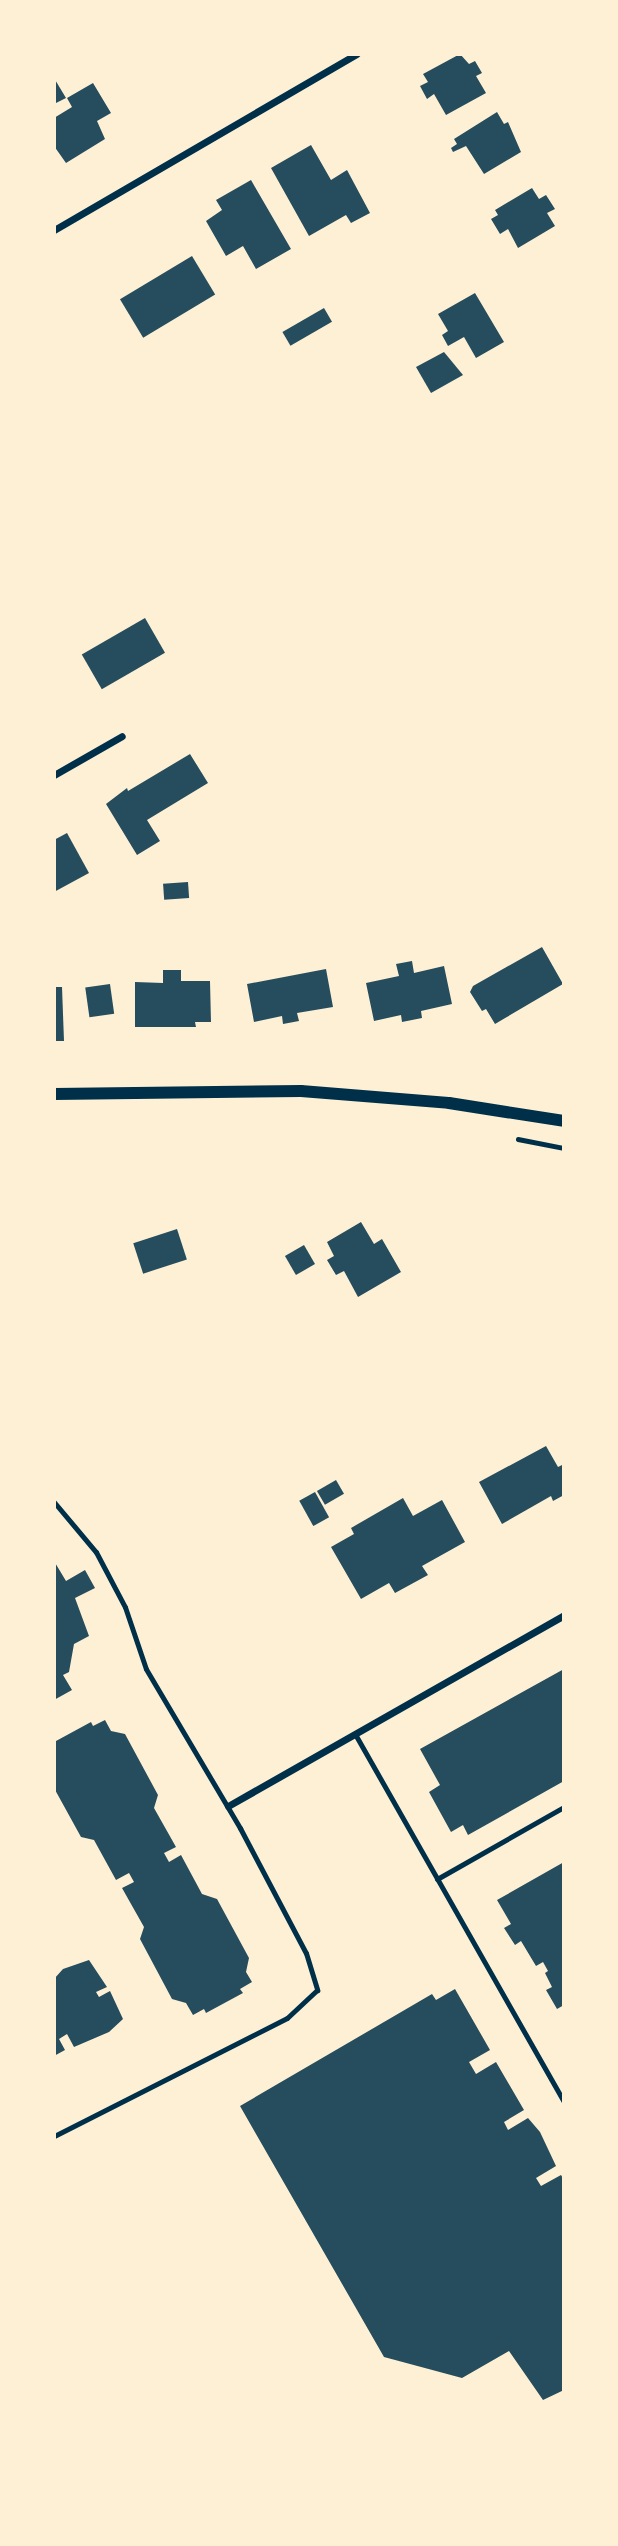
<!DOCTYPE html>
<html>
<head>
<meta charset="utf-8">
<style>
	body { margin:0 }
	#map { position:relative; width:618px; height:2546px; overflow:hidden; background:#fdf0d5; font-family:"IBM Plex Sans",sans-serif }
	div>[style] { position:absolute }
	.building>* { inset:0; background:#264d5e; transform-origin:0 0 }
	.path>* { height:4.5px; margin:-2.25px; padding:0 2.25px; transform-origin:2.25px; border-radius:2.25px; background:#003049 }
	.service>* { height:5px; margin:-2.5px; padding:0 2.5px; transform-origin:2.5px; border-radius:2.5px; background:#003049 }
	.minor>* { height:7px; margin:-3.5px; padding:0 3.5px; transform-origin:3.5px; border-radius:3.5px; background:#003049 }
	.tertiary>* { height:12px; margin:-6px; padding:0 6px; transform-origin:6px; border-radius:6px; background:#003049 }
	span { translate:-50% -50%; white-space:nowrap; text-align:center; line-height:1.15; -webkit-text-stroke:5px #fdf0d5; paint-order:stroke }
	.frame { position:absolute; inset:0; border:56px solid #fdf0d5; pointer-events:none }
</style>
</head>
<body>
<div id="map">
	<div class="building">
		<div style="clip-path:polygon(460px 54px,469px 64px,475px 61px,482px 73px,476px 76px,486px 93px,446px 115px,434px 94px,427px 99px,420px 86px,428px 82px,423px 74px)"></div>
		<div style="clip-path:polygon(54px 78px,66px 98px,54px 104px)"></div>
		<div style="clip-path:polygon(93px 83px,111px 113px,97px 121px,105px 139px,66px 163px,54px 146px,54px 118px,72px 107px,67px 98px)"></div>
		<div style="clip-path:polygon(497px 112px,504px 124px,508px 122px,521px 152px,484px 174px,466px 146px,453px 152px,451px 148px,457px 144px,454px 139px)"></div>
		<div style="clip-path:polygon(311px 145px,331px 180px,347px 170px,370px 213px,351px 223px,346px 215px,309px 236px,271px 168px)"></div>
		<div style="clip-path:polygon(251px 180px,291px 249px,256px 269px,243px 246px,226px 256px,206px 221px,222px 210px,216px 200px)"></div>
		<div style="clip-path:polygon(532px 188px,539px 199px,546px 195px,555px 209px,547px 213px,555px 226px,518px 248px,508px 229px,500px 234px,491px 219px,498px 215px,495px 210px)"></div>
		<div style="left:192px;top:256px;width:45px;height:84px;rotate:59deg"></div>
		<div style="clip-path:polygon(475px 293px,504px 342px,476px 358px,464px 337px,448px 346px,442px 335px,448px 331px,438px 314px)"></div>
		<div style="left:324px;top:308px;width:16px;height:48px;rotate:60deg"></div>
		<div style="clip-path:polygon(444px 352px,463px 375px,431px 393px,416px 367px)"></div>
		<div style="left:145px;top:618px;width:40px;height:73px;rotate:60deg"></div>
		<div style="clip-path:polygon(190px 754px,208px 783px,147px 820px,160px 841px,137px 855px,106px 804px,127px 788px,128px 791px)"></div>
		<div style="clip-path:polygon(67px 833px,89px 873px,54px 892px,54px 840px)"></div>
		<div style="left:188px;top:882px;width:16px;height:25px;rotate:86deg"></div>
		<div style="clip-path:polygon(542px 947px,563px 984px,495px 1024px,486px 1009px,482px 1011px,470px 992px,473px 986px)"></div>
		<div style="clip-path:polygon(412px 961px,414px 973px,444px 966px,452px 1004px,421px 1011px,422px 1018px,402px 1022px,401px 1015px,374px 1021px,366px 983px,399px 976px,396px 964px)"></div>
		<div style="clip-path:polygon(326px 969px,333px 1007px,297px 1013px,299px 1021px,283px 1024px,282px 1016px,254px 1022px,247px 984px)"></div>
		<div style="clip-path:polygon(163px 970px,181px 970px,181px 981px,210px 981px,211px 1022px,195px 1022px,196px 1027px,135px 1027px,135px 982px,163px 983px)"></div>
		<div style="left:110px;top:984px;width:30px;height:25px;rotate:82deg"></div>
		<div style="clip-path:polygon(54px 987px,62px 987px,64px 1041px,54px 1041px)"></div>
		<div style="clip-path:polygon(361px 1222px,374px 1244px,382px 1239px,401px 1272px,358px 1297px,344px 1271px,336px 1275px,327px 1260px,334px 1256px,327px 1242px)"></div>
		<div style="left:177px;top:1229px;width:32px;height:46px;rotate:72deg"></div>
		<div style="left:304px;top:1245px;width:22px;height:22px;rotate:60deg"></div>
		<div style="clip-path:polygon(546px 1446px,558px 1467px,564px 1464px,564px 1495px,553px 1501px,551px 1496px,502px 1524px,479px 1482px)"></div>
		<div style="left:336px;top:1480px;width:16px;height:22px;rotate:60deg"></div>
		<div style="left:315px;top:1492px;width:29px;height:18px;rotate:61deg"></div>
		<div style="clip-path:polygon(403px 1498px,413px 1516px,442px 1500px,465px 1542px,422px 1566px,428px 1575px,395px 1593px,389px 1583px,361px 1599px,331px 1547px,354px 1534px,351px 1528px)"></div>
		<div style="clip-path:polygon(54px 1561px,66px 1581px,85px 1570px,95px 1588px,75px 1598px,89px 1636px,74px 1644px,69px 1672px,63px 1675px,72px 1690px,54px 1700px)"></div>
		<div style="clip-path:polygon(564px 1669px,564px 1781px,468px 1835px,463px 1825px,451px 1832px,429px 1792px,440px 1785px,420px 1749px)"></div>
		<div style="clip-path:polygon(105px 1720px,111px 1731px,125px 1734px,158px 1795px,154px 1808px,176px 1847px,164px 1853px,169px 1862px,181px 1855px,202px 1894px,217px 1899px,249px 1958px,246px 1972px,252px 1982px,240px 1989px,243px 1993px,206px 2013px,204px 2009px,193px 2015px,186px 2003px,172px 1999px,140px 1939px,144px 1927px,122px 1888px,134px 1882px,129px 1873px,116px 1880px,94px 1840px,81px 1837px,54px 1788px,56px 1741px,91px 1722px,93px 1726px)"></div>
		<div style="clip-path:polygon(564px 1862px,564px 2005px,557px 2009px,546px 1990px,552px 1987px,545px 1973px,548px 1971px,543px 1962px,536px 1966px,521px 1941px,515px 1945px,504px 1928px,511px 1924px,497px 1900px)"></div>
		<div style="clip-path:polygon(89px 1960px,107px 1987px,96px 1992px,99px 1997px,110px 1991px,123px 2019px,109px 2032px,74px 2047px,67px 2034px,59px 2039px,65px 2050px,54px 2056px,54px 1979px,63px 1969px)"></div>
		<div style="clip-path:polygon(455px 1989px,490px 2050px,469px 2062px,476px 2074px,496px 2062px,524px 2110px,504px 2122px,508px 2130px,528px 2118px,540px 2132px,556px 2166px,536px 2178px,541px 2186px,561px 2175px,564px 2180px,564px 2390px,543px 2400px,509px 2351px,462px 2378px,384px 2357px,240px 2106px,432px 1994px,436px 2000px)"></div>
	</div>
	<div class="path">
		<div style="left:518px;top:1139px;width:47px;rotate:11.1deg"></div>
	</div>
	<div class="service">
		<div style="left:54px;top:1502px;width:65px;rotate:50deg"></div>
		<div style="left:96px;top:1552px;width:62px;rotate:62.2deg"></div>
		<div style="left:125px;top:1607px;width:65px;rotate:71.3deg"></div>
		<div style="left:146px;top:1669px;width:185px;rotate:59.4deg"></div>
		<div style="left:240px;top:1828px;width:141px;rotate:62.2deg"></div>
		<div style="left:306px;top:1953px;width:39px;rotate:73deg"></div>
		<div style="left:317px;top:1990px;width:41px;rotate:137deg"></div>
		<div style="left:287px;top:2018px;width:261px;rotate:153.1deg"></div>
		<div style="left:355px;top:1734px;width:423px;rotate:60.4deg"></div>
		<div style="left:437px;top:1879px;width:146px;rotate:-29.6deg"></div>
	</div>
	<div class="minor">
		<div style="left:54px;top:230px;width:350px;rotate:-30.2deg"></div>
		<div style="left:54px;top:775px;width:78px;rotate:-29.8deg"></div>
		<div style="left:228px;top:1806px;width:386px;rotate:-29.6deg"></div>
	</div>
	<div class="tertiary">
		<div style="left:54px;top:1094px;width:247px;rotate:-0.7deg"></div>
		<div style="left:301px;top:1091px;width:148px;rotate:4.6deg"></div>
		<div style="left:449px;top:1103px;width:116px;rotate:8.9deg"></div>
	</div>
	<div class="frame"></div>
</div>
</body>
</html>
